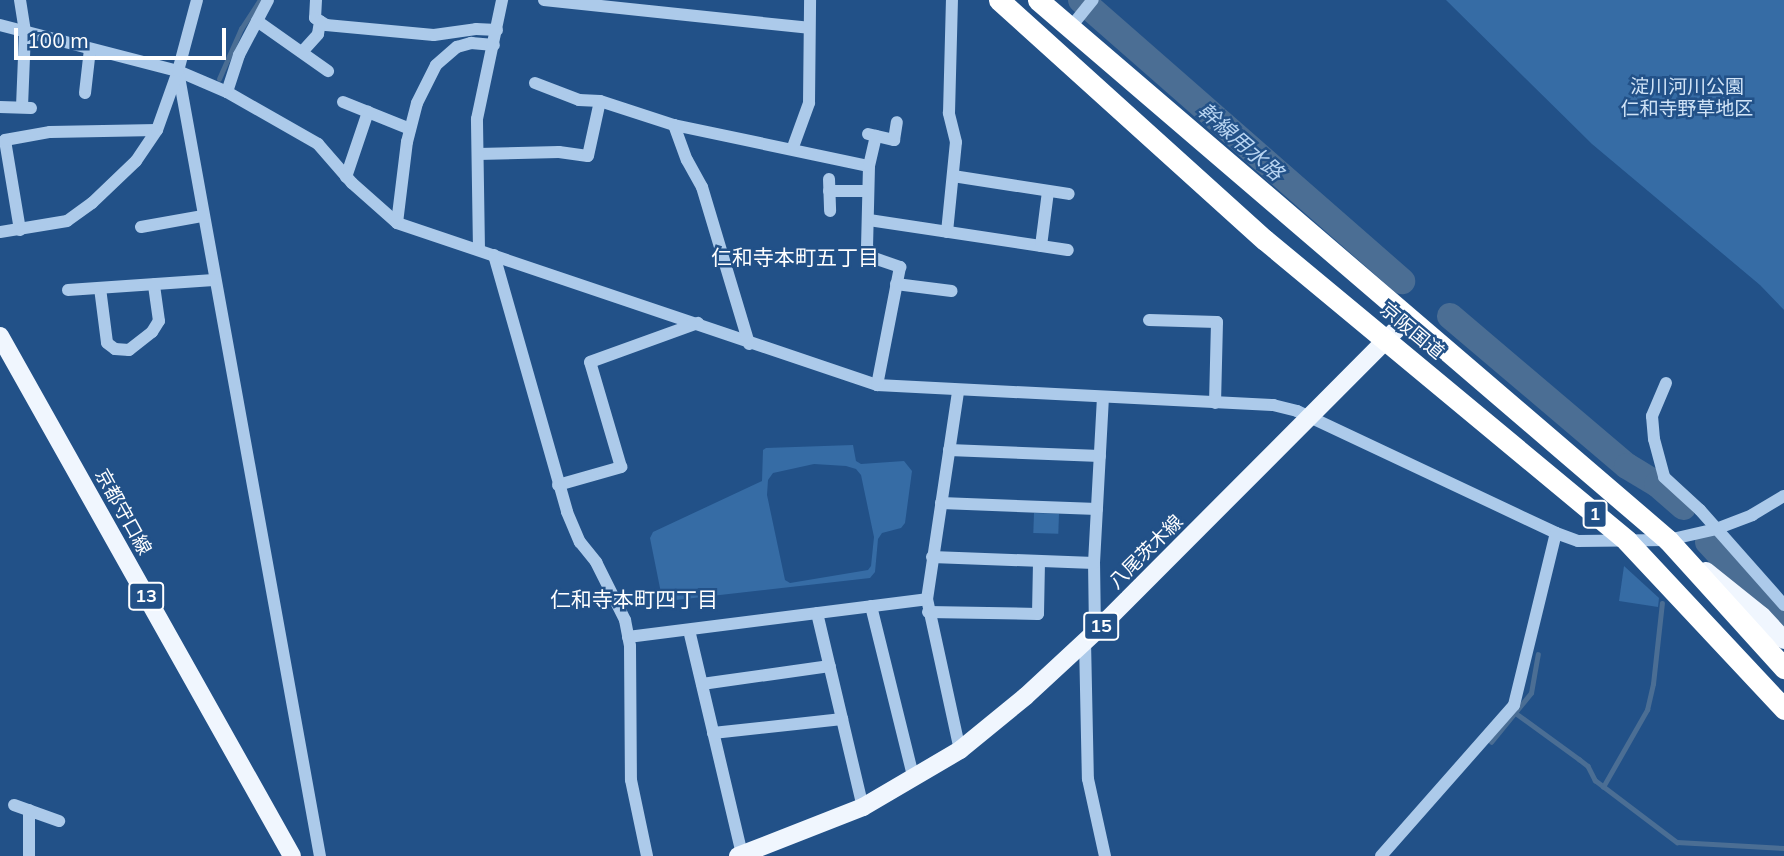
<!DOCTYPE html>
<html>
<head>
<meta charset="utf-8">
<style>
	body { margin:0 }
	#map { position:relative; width:1784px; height:856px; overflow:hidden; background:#225188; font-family:Mulish,"Noto Sans JP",sans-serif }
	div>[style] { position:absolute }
	.green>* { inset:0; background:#366ca5; transform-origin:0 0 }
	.stream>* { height:4.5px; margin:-2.25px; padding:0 2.25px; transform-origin:2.25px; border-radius:2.25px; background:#4b6e94 }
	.river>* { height:26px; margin:-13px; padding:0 13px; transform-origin:13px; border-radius:13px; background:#4b6e94 }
	.minor>* { height:12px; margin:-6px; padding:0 6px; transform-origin:6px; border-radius:6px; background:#accaea }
	.major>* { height:18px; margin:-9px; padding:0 9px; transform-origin:9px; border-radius:9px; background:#f0f6fe }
	.highway>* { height:21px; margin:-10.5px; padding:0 10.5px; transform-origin:10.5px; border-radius:10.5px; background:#fff }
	span { translate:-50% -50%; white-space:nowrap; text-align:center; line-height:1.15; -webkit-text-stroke:5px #225188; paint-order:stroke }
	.shield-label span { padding:2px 5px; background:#225188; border:2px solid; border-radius:5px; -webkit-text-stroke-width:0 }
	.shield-label { font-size:18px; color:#fff; font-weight:700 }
	.park-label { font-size:19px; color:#d1e4f7 }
	.street-label { font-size:19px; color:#fff }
	.water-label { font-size:21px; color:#b8d4f1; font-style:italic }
	.neighbourhood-label { font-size:21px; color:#fff }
	.scale { position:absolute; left:14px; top:28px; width:212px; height:32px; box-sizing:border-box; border:4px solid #fff; border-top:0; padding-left:9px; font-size:21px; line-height:24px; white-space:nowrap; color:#fff; -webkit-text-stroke:5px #225188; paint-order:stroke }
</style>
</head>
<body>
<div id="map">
	<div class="green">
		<div style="clip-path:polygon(1446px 0,1784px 0,1784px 310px,1760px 285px,1592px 144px)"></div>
		<div style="clip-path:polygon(evenodd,853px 445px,856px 461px,861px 464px,904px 461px,912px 471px,905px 523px,901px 528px,882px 533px,878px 539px,875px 572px,870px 578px,667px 601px,662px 598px,650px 538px,653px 532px,762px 481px,763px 450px,766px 448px,853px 445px,814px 464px,846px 466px,856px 469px,861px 475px,874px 537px,871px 566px,868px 570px,790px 583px,785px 580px,767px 495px,768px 480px,773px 473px,814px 464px)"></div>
		<div style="left:1034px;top:513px;width:25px;height:20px;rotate:2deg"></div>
		<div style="clip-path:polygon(1624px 566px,1659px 598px,1658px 607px,1619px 601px)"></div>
	</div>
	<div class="stream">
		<div style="left:219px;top:79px;width:55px;rotate:-66.3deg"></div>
		<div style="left:241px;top:29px;width:35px;rotate:-57deg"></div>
		<div style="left:1517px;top:714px;width:77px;rotate:36deg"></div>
		<div style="left:1579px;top:759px;width:11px;rotate:38deg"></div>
		<div style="left:1588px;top:766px;width:16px;rotate:63deg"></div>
		<div style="left:1595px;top:780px;width:103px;rotate:37.1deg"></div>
		<div style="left:1677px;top:842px;width:107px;rotate:3.2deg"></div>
		<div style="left:1491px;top:742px;width:63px;rotate:-50.8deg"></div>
		<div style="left:1531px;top:693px;width:39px;rotate:-80deg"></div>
		<div style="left:1603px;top:787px;width:89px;rotate:-60.3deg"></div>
		<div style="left:1647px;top:710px;width:27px;rotate:-77deg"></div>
		<div style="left:1653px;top:684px;width:81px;rotate:-83.7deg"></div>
	</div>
	<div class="river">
		<div style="left:1081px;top:0;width:427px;rotate:41.2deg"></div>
		<div style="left:1450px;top:316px;width:232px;rotate:40.3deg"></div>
		<div style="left:1627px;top:466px;width:35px;rotate:31deg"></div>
		<div style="left:1657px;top:484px;width:35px;rotate:41deg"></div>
		<div style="left:1708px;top:542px;width:112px;rotate:47.2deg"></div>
	</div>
	<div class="minor">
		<div style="left:20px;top:0;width:32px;rotate:81deg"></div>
		<div style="left:25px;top:32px;width:75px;rotate:92.3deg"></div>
		<div style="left:316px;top:0;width:18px;rotate:93deg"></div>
		<div style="left:315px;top:18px;width:13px;rotate:32deg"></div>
		<div style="left:326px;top:25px;width:108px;rotate:5.3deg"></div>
		<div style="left:434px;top:35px;width:42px;rotate:-8.1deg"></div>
		<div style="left:476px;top:29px;width:21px;rotate:3deg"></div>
		<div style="left:544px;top:0;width:266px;rotate:6deg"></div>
		<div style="left:257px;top:21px;width:87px;rotate:35.2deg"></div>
		<div style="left:0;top:25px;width:184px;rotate:14.5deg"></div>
		<div style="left:178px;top:71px;width:53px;rotate:23.2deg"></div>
		<div style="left:227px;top:92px;width:105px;rotate:29.7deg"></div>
		<div style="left:318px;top:144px;width:52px;rotate:48.9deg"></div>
		<div style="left:352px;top:183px;width:60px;rotate:41.6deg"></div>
		<div style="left:397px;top:223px;width:507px;rotate:18.65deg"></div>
		<div style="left:877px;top:385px;width:397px;rotate:2.9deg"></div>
		<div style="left:1273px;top:405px;width:25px;rotate:14deg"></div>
		<div style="left:1297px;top:411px;width:286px;rotate:25.2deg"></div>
		<div style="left:1556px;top:533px;width:23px;rotate:20deg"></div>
		<div style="left:1578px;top:541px;width:90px;rotate:-0.6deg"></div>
		<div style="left:1668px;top:540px;width:49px;rotate:-12.9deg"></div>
		<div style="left:1716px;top:529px;width:39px;rotate:-21deg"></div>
		<div style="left:1752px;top:515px;width:37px;rotate:-31deg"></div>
		<div style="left:1070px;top:28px;width:36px;rotate:-51deg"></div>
		<div style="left:302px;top:52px;width:24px;rotate:-48deg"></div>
		<div style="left:318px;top:34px;width:13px;rotate:-81deg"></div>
		<div style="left:178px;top:71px;width:798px;rotate:79.75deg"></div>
		<div style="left:535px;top:83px;width:47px;rotate:21.1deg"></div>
		<div style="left:579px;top:100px;width:21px;rotate:3deg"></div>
		<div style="left:600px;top:101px;width:78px;rotate:18deg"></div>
		<div style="left:674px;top:125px;width:199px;rotate:11.9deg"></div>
		<div style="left:869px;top:166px;width:81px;rotate:91.4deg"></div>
		<div style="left:867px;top:247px;width:13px;rotate:58deg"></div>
		<div style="left:874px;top:258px;width:28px;rotate:19deg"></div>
		<div style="left:900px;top:267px;width:120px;rotate:101deg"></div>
		<div style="left:227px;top:92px;width:39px;rotate:-72deg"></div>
		<div style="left:239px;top:55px;width:62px;rotate:-62.2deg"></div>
		<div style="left:85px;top:93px;width:44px;rotate:-83.5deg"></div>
		<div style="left:343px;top:102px;width:72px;rotate:21.9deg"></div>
		<div style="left:0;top:107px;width:31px;rotate:2deg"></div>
		<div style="left:674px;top:125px;width:37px;rotate:70deg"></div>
		<div style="left:687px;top:160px;width:31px;rotate:61deg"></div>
		<div style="left:702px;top:187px;width:164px;rotate:73.3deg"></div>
		<div style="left:868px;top:134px;width:27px;rotate:13deg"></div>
		<div style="left:894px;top:140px;width:18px;rotate:-81deg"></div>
		<div style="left:793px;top:147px;width:47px;rotate:-70deg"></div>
		<div style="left:809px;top:103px;width:103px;rotate:-89.4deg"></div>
		<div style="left:478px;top:154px;width:81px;rotate:-1.4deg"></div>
		<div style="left:559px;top:152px;width:29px;rotate:8deg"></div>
		<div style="left:588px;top:156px;width:56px;rotate:-77.7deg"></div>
		<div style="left:869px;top:166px;width:31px;rotate:-77deg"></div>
		<div style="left:953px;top:176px;width:117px;rotate:8.8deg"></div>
		<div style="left:346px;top:177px;width:69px;rotate:-71.3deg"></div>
		<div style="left:829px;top:179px;width:32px;rotate:88deg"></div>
		<div style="left:829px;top:191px;width:38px"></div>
		<div style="left:869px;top:220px;width:201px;rotate:8.6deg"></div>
		<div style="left:397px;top:223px;width:82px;rotate:-83deg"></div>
		<div style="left:407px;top:142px;width:40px;rotate:-75.6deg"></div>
		<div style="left:417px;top:103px;width:42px;rotate:-63.4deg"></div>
		<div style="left:436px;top:65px;width:28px;rotate:-41deg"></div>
		<div style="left:457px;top:47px;width:15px;rotate:-16deg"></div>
		<div style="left:471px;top:43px;width:23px;rotate:5deg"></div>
		<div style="left:141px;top:227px;width:63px;rotate:-10.1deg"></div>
		<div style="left:20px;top:230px;width:91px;rotate:-99.5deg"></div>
		<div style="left:5px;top:140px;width:46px;rotate:-10.1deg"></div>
		<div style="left:50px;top:132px;width:107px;rotate:-1.1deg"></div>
		<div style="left:0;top:232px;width:68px;rotate:-9.3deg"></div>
		<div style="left:67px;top:221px;width:31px;rotate:-36deg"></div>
		<div style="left:92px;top:203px;width:61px;rotate:-43.7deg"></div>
		<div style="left:136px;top:161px;width:37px;rotate:-56deg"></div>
		<div style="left:157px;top:130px;width:63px;rotate:-70.4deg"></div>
		<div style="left:178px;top:71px;width:73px;rotate:-75deg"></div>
		<div style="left:947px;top:232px;width:90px;rotate:-84.3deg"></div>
		<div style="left:956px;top:142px;width:30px;rotate:-104deg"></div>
		<div style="left:949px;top:113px;width:113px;rotate:-88.5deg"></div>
		<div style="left:1041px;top:246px;width:55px;rotate:-82.7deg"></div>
		<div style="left:479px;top:250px;width:131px;rotate:-90.9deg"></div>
		<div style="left:477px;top:119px;width:122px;rotate:-78.1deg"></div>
		<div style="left:494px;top:255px;width:267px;rotate:74.1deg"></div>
		<div style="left:567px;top:512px;width:33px;rotate:67deg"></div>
		<div style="left:580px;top:542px;width:26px;rotate:51deg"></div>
		<div style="left:596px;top:562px;width:65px;rotate:63.4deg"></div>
		<div style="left:625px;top:620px;width:26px;rotate:79deg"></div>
		<div style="left:630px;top:646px;width:134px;rotate:89.6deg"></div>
		<div style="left:631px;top:780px;width:78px;rotate:78.1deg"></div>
		<div style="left:896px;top:284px;width:56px;rotate:7.1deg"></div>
		<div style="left:100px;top:288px;width:55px;rotate:82.7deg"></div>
		<div style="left:107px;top:343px;width:10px;rotate:37deg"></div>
		<div style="left:115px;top:349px;width:14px;rotate:4deg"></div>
		<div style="left:129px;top:350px;width:29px;rotate:-38deg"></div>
		<div style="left:152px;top:332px;width:13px;rotate:-58deg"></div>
		<div style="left:159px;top:321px;width:37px;rotate:-98deg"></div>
		<div style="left:68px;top:290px;width:146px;rotate:-3.9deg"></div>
		<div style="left:1149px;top:320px;width:68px;rotate:1.7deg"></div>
		<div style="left:1217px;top:322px;width:81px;rotate:91.4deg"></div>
		<div style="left:1666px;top:383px;width:36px;rotate:113deg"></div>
		<div style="left:1652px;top:416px;width:23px;rotate:85deg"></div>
		<div style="left:1654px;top:439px;width:39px;rotate:75deg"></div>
		<div style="left:1664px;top:477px;width:49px;rotate:42.5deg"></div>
		<div style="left:1700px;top:510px;width:127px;rotate:48.5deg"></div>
		<div style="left:958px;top:392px;width:209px;rotate:98.5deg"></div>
		<div style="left:927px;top:599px;width:155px;rotate:77.7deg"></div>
		<div style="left:949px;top:450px;width:151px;rotate:2.3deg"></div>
		<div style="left:558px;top:485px;width:66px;rotate:-15.9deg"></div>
		<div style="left:621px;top:467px;width:109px;rotate:-106.4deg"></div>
		<div style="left:590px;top:362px;width:115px;rotate:-19.9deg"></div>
		<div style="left:941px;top:503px;width:156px;rotate:2.2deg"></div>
		<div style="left:932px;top:557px;width:162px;rotate:2.1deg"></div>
		<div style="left:871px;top:606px;width:179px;rotate:76.1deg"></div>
		<div style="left:928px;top:612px;width:110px;rotate:1deg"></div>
		<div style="left:1038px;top:614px;width:53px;rotate:-88.9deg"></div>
		<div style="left:817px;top:613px;width:199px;rotate:76.7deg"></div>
		<div style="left:689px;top:630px;width:231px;rotate:76.7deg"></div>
		<div style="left:1095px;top:632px;width:69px;rotate:-90.8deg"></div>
		<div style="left:1094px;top:563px;width:165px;rotate:-86.9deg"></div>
		<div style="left:628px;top:637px;width:301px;rotate:-7.2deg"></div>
		<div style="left:1085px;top:641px;width:138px;rotate:88.8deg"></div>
		<div style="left:1088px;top:779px;width:79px;rotate:77.6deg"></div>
		<div style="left:702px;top:684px;width:129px;rotate:-8deg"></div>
		<div style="left:713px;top:733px;width:130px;rotate:-6.2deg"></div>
		<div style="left:14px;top:805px;width:48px;rotate:19.6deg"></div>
		<div style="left:29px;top:856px;width:46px;rotate:-90deg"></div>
		<div style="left:1381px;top:856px;width:201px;rotate:-48.6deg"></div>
		<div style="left:1514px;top:705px;width:177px;rotate:-76.3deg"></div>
	</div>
	<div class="major">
		<div style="left:0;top:336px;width:596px;rotate:60.68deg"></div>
		<div style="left:1706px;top:571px;width:72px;rotate:38.8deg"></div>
		<div style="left:1762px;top:616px;width:33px;rotate:47deg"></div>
		<div style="left:738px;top:856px;width:134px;rotate:-21.4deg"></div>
		<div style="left:863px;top:807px;width:113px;rotate:-30.4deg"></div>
		<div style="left:960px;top:750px;width:85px;rotate:-39.3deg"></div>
		<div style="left:1026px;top:696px;width:94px;rotate:-42.8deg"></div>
		<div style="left:1095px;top:632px;width:443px;rotate:-45.1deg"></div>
	</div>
	<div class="highway">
		<div style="left:999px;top:0;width:358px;rotate:42.1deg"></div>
		<div style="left:1265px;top:240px;width:471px;rotate:39.7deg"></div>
		<div style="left:1627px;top:541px;width:230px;rotate:46.9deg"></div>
		<div style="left:1038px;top:0;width:830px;rotate:40.6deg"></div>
		<div style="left:1668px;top:540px;width:173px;rotate:47.8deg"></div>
	</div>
	<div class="shield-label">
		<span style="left:1595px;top:514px">1</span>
		<span style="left:146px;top:596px">13</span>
		<span style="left:1101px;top:626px">15</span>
	</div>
	<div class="park-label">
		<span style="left:1687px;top:98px">淀川河川公園<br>仁和寺野草地区</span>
	</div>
	<div class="street-label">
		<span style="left:1412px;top:331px;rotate:40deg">京阪国道</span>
		<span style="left:123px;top:512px;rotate:61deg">京都守口線</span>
		<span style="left:1146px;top:552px;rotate:-45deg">八尾茨木線</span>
	</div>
	<div class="water-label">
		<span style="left:1241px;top:141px;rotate:41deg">幹線用水路</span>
	</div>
	<div class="neighbourhood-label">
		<span style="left:795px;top:257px">仁和寺本町五丁目</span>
		<span style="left:634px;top:599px">仁和寺本町四丁目</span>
	</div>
	<div class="scale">100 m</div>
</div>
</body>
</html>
